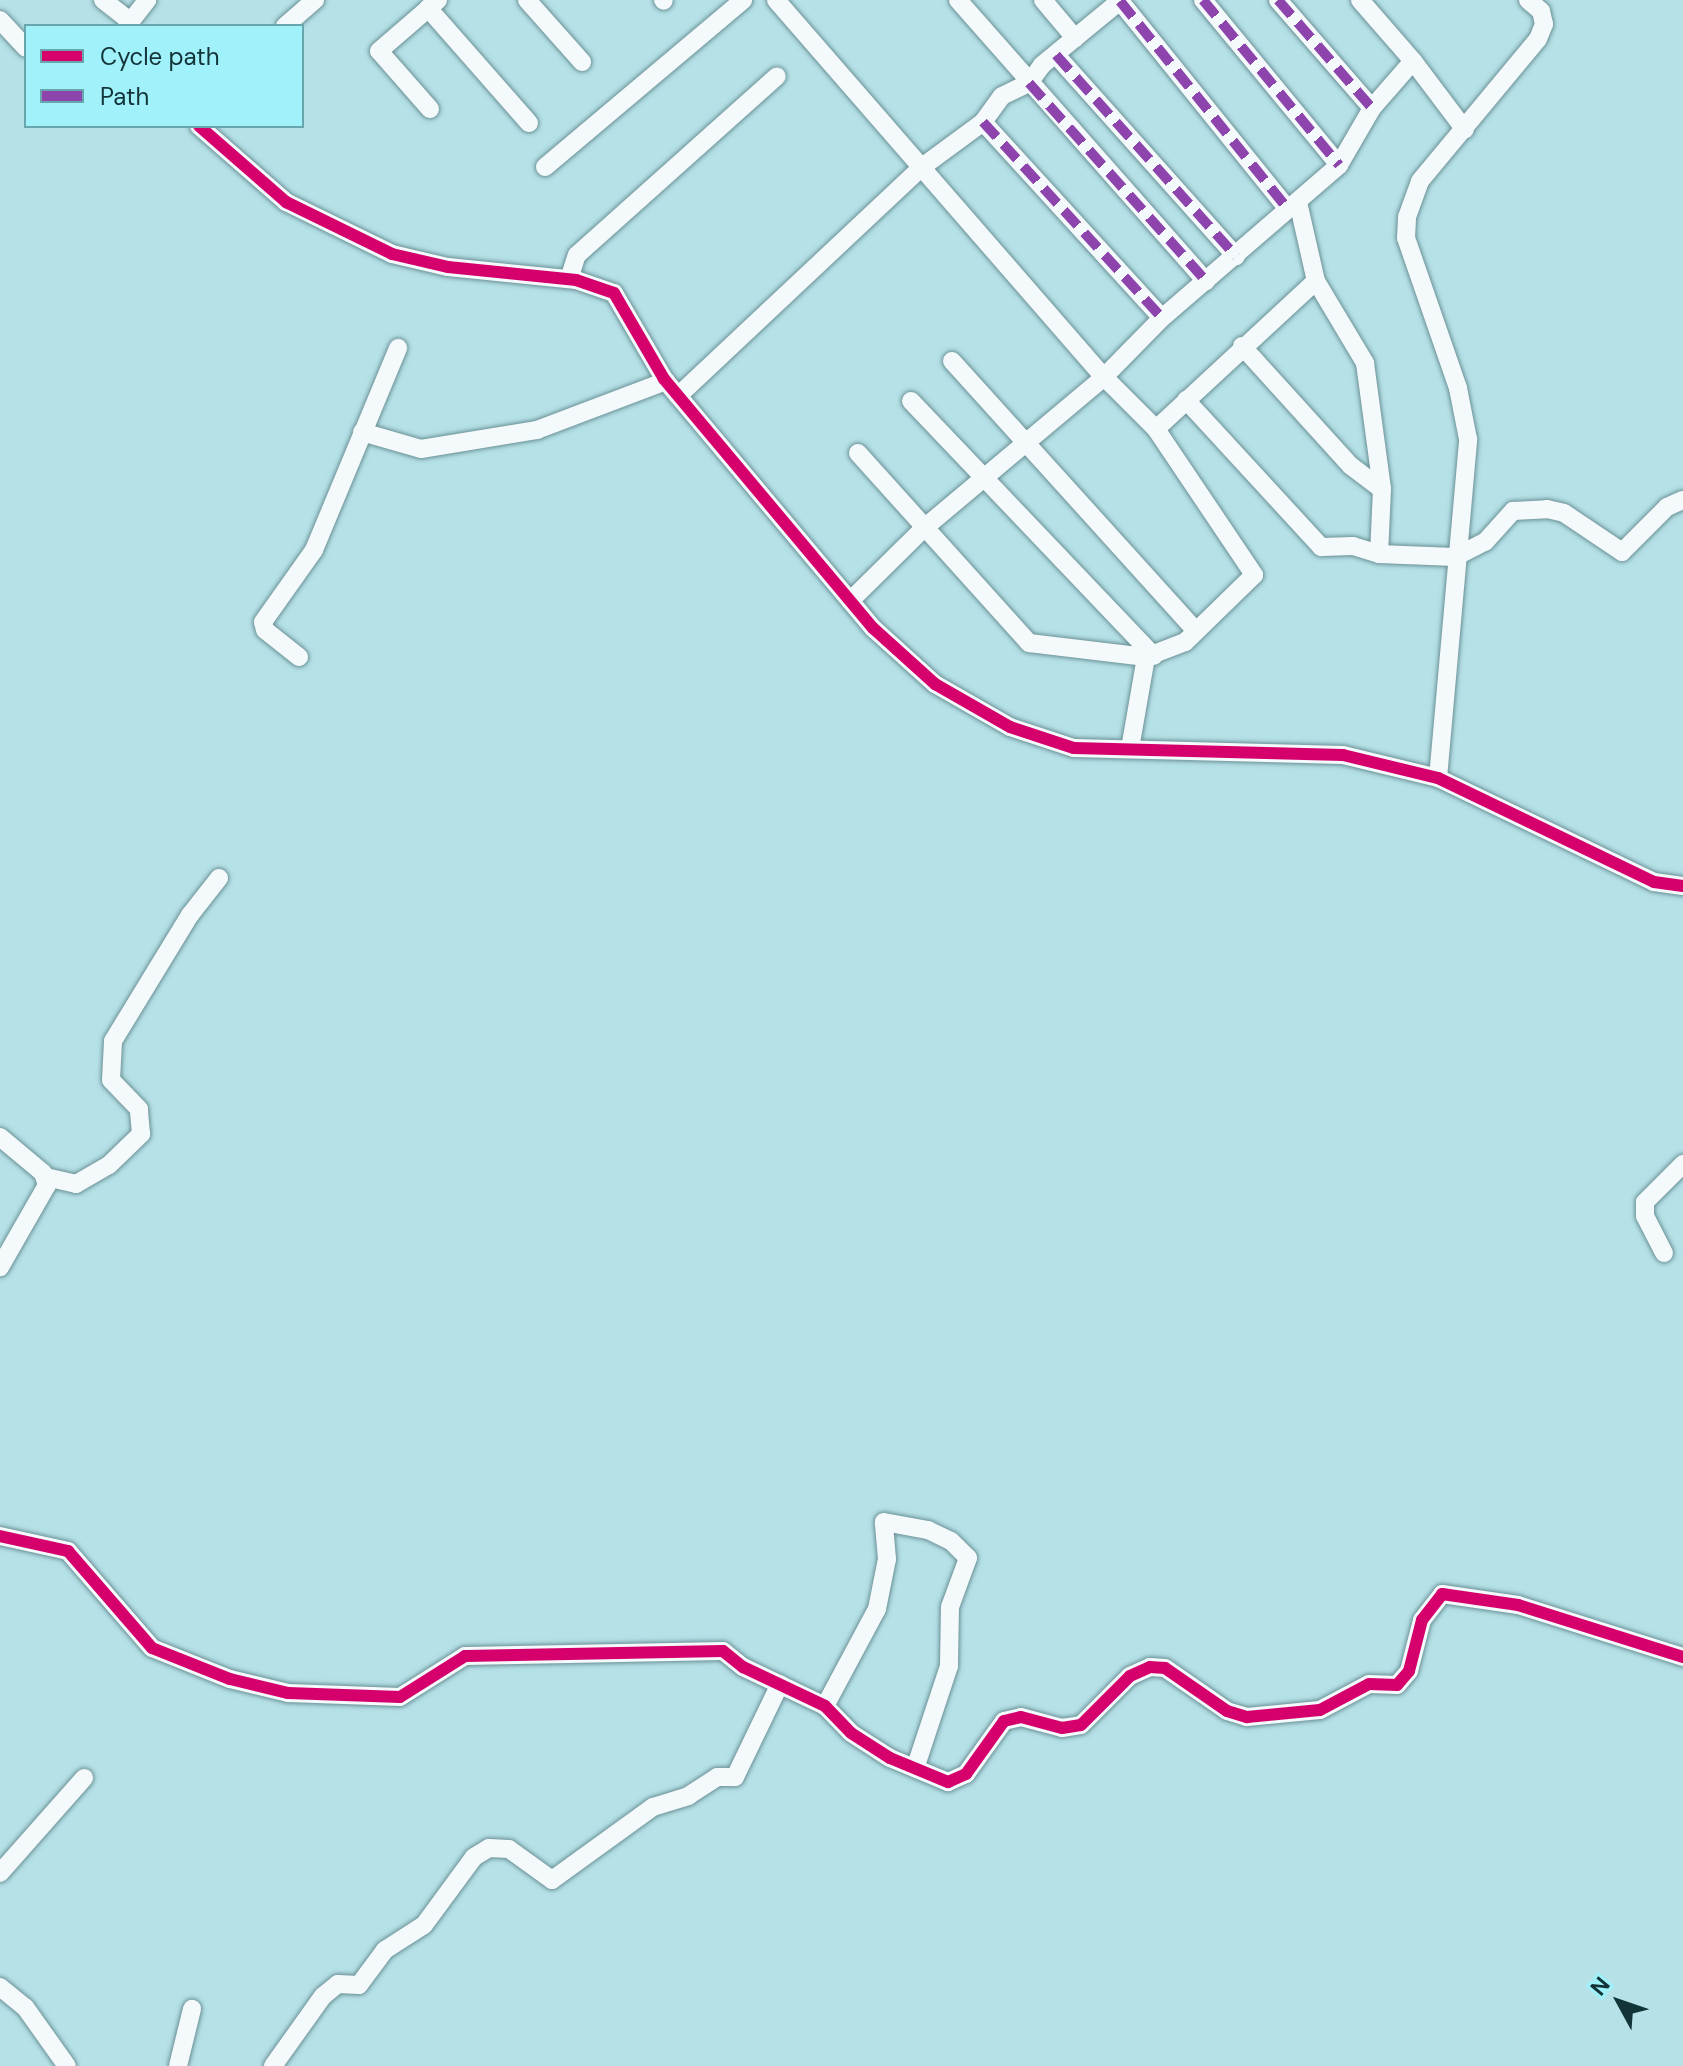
<!DOCTYPE html>
<html>
<head>
<meta charset="utf-8">
<style>
	body { margin:0 }
	#map { position:relative; width:1683px; height:2066px; overflow:hidden; background:#b5e1e7; font-family:"DM Sans",sans-serif }
	div>[style] { position:absolute }
	.roads { filter:drop-shadow(0 0 2px #6b9196) drop-shadow(0 0 2px #6b9196) }
	.street>* { height:18px; margin:-9px; padding:0 9px; transform-origin:9px; border-radius:9px; background:#f4fafb }
	.quiet>* { height:10px; margin-top:-5px; transform-origin:0; background:repeating-linear-gradient(90deg,#8e44ad 0 20px,transparent 0 30px) }
	.cycleway>* { height:12px; margin:-6px; padding:0 6px; transform-origin:6px; border-radius:6px; background:#d6006c }
	span { translate:-50% -50%; white-space:nowrap; text-align:center; line-height:1.15; -webkit-text-stroke:7px #a1f1fb; paint-order:stroke }
	.legend { position:absolute; left:24px; top:24px; width:280px; height:104px; box-sizing:border-box; background:#a1f1fb; border:2px solid #68a5ad; margin:0; padding:10px 14px; list-style:none; font-size:24px; color:#123438 }
	.legend li { display:flex; align-items:center; gap:16px; height:40px }
	.legend b { width:40px; border:2px solid #68a5ad }
	.north { position:absolute; left:1579px; top:1962px; width:80px; height:80px; -webkit-text-stroke:6px #a1f1fb; paint-order:stroke; rotate:310deg; font-size:22px; font-weight:700; line-height:32px; text-align:center; color:#123438 }
	.north::after { content:''; display:block; margin:auto; width:28px; height:36px; background:#123438; clip-path:polygon(50% 0,100% 100%,50% 72%,0 100%) }
</style>
</head>
<body>
<div id="map">
	<div class="roads">
		<div class="street">
			<div style="left:103px;top:0;width:36px;rotate:38deg"></div>
			<div style="left:527px;top:0;width:83px;rotate:48.4deg"></div>
			<div style="left:663px;top:0;width:1px;rotate:45deg"></div>
			<div style="left:776px;top:0;width:500px;rotate:49deg"></div>
			<div style="left:1104px;top:377px;width:74px;rotate:45deg"></div>
			<div style="left:1156px;top:429px;width:176px;rotate:56.1deg"></div>
			<div style="left:1254px;top:575px;width:96px;rotate:135.8deg"></div>
			<div style="left:1185px;top:642px;width:42px;rotate:159deg"></div>
			<div style="left:1146px;top:657px;width:93px;rotate:99.9deg"></div>
			<div style="left:958px;top:0;width:375px;rotate:48.6deg"></div>
			<div style="left:1043px;top:0;width:50px;rotate:49.9deg"></div>
			<div style="left:1203px;top:0;width:214px;rotate:50.5deg"></div>
			<div style="left:1278px;top:0;width:143px;rotate:49deg"></div>
			<div style="left:1360px;top:0;width:81px;rotate:49deg"></div>
			<div style="left:1120px;top:1px;width:266px;rotate:51.1deg"></div>
			<div style="left:428px;top:8px;width:153px;rotate:48.7deg"></div>
			<div style="left:0;top:20px;width:38px;rotate:47deg"></div>
			<div style="left:127px;top:26px;width:33px;rotate:-52deg"></div>
			<div style="left:285px;top:26px;width:40px;rotate:-41deg"></div>
			<div style="left:1056px;top:55px;width:270px;rotate:48.2deg"></div>
			<div style="left:430px;top:109px;width:77px;rotate:-131.3deg"></div>
			<div style="left:379px;top:51px;width:78px;rotate:-40.8deg"></div>
			<div style="left:983px;top:122px;width:265px;rotate:47.6deg"></div>
			<div style="left:199px;top:126px;width:116px;rotate:41.1deg"></div>
			<div style="left:286px;top:202px;width:118px;rotate:26.1deg"></div>
			<div style="left:392px;top:254px;width:57px;rotate:13.1deg"></div>
			<div style="left:448px;top:267px;width:129px;rotate:5.8deg"></div>
			<div style="left:576px;top:280px;width:40px;rotate:18.9deg"></div>
			<div style="left:614px;top:293px;width:99px;rotate:59.8deg"></div>
			<div style="left:664px;top:379px;width:325px;rotate:50deg"></div>
			<div style="left:873px;top:628px;width:84px;rotate:42.1deg"></div>
			<div style="left:935px;top:684px;width:86px;rotate:29.8deg"></div>
			<div style="left:1010px;top:727px;width:67px;rotate:18.2deg"></div>
			<div style="left:1074px;top:748px;width:269px;rotate:1.5deg"></div>
			<div style="left:1343px;top:755px;width:98px;rotate:13.6deg"></div>
			<div style="left:1438px;top:778px;width:240px;rotate:25.7deg"></div>
			<div style="left:1654px;top:882px;width:29px;rotate:8deg"></div>
			<div style="left:545px;top:167px;width:259px;rotate:-40.1deg"></div>
			<div style="left:1298px;top:202px;width:81px;rotate:77.2deg"></div>
			<div style="left:1316px;top:281px;width:96px;rotate:59.1deg"></div>
			<div style="left:1365px;top:363px;width:127px;rotate:82.3deg"></div>
			<div style="left:1382px;top:489px;width:65px;rotate:92.6deg"></div>
			<div style="left:569px;top:279px;width:25px;rotate:-72deg"></div>
			<div style="left:577px;top:255px;width:268px;rotate:-41.8deg"></div>
			<div style="left:1242px;top:346px;width:162px;rotate:47.8deg"></div>
			<div style="left:1351px;top:466px;width:39px;rotate:37deg"></div>
			<div style="left:952px;top:361px;width:364px;rotate:47.9deg"></div>
			<div style="left:678px;top:396px;width:335px;rotate:-43.2deg"></div>
			<div style="left:922px;top:167px;width:76px;rotate:-36.4deg"></div>
			<div style="left:983px;top:122px;width:32px;rotate:-54deg"></div>
			<div style="left:1002px;top:96px;width:30px;rotate:-26deg"></div>
			<div style="left:1029px;top:83px;width:22px;rotate:-54deg"></div>
			<div style="left:1042px;top:65px;width:102px;rotate:-39.4deg"></div>
			<div style="left:1186px;top:400px;width:200px;rotate:47.4deg"></div>
			<div style="left:1321px;top:547px;width:32px;rotate:-2deg"></div>
			<div style="left:1353px;top:546px;width:27px;rotate:17deg"></div>
			<div style="left:1379px;top:554px;width:76px;rotate:2.3deg"></div>
			<div style="left:1455px;top:557px;width:34px;rotate:-27deg"></div>
			<div style="left:1485px;top:542px;width:42px;rotate:-47.9deg"></div>
			<div style="left:1513px;top:511px;width:34px;rotate:-3deg"></div>
			<div style="left:1547px;top:509px;width:17px;rotate:13deg"></div>
			<div style="left:1564px;top:513px;width:70px;rotate:33.9deg"></div>
			<div style="left:1622px;top:552px;width:64px;rotate:-45deg"></div>
			<div style="left:1667px;top:507px;width:17px;rotate:-24deg"></div>
			<div style="left:911px;top:401px;width:352px;rotate:46.4deg"></div>
			<div style="left:1156px;top:429px;width:218px;rotate:-42.8deg"></div>
			<div style="left:362px;top:432px;width:61px;rotate:16.1deg"></div>
			<div style="left:421px;top:449px;width:118px;rotate:-9.3deg"></div>
			<div style="left:537px;top:430px;width:138px;rotate:-20.8deg"></div>
			<div style="left:858px;top:453px;width:256px;rotate:48deg"></div>
			<div style="left:1029px;top:643px;width:118px;rotate:6.8deg"></div>
			<div style="left:850px;top:601px;width:103px;rotate:-44.6deg"></div>
			<div style="left:923px;top:529px;width:236px;rotate:-40deg"></div>
			<div style="left:1104px;top:377px;width:83px;rotate:-45.5deg"></div>
			<div style="left:1162px;top:318px;width:234px;rotate:-40.8deg"></div>
			<div style="left:1339px;top:165px;width:66px;rotate:-59.9deg"></div>
			<div style="left:1372px;top:108px;width:62px;rotate:-48.9deg"></div>
			<div style="left:1413px;top:61px;width:86px;rotate:53deg"></div>
			<div style="left:299px;top:657px;width:43px;rotate:-141.5deg"></div>
			<div style="left:265px;top:630px;width:8px;rotate:-104deg"></div>
			<div style="left:263px;top:622px;width:88px;rotate:-54.7deg"></div>
			<div style="left:314px;top:550px;width:219px;rotate:-67.4deg"></div>
			<div style="left:1438px;top:778px;width:340px;rotate:-84.9deg"></div>
			<div style="left:1468px;top:439px;width:52px;rotate:-101.1deg"></div>
			<div style="left:1458px;top:388px;width:159px;rotate:-109.1deg"></div>
			<div style="left:1406px;top:238px;width:21px;rotate:-87deg"></div>
			<div style="left:1407px;top:217px;width:38px;rotate:-70deg"></div>
			<div style="left:1420px;top:181px;width:185px;rotate:-50.3deg"></div>
			<div style="left:1538px;top:39px;width:16px;rotate:-68deg"></div>
			<div style="left:1544px;top:24px;width:13px;rotate:-103deg"></div>
			<div style="left:1541px;top:11px;width:17px;rotate:-140deg"></div>
			<div style="left:0;top:1137px;width:56px;rotate:39.9deg"></div>
			<div style="left:43px;top:1173px;width:13px;rotate:72deg"></div>
			<div style="left:47px;top:1185px;width:95px;rotate:119.8deg"></div>
			<div style="left:46px;top:1177px;width:31px;rotate:13deg"></div>
			<div style="left:76px;top:1184px;width:38px;rotate:-30deg"></div>
			<div style="left:109px;top:1165px;width:45px;rotate:-44.1deg"></div>
			<div style="left:141px;top:1134px;width:25px;rotate:-95deg"></div>
			<div style="left:139px;top:1109px;width:40px;rotate:-134deg"></div>
			<div style="left:111px;top:1080px;width:39px;rotate:-87deg"></div>
			<div style="left:113px;top:1041px;width:148px;rotate:-58.6deg"></div>
			<div style="left:190px;top:915px;width:47px;rotate:-51.9deg"></div>
			<div style="left:1664px;top:1253px;width:42px;rotate:-117.2deg"></div>
			<div style="left:1645px;top:1216px;width:14px;rotate:-90deg"></div>
			<div style="left:1645px;top:1202px;width:54px;rotate:-45deg"></div>
			<div style="left:0;top:1536px;width:70px;rotate:12.4deg"></div>
			<div style="left:68px;top:1551px;width:128px;rotate:49.1deg"></div>
			<div style="left:152px;top:1648px;width:84px;rotate:21.7deg"></div>
			<div style="left:230px;top:1679px;width:60px;rotate:13.6deg"></div>
			<div style="left:288px;top:1693px;width:112px;rotate:2deg"></div>
			<div style="left:400px;top:1697px;width:77px;rotate:-32.2deg"></div>
			<div style="left:465px;top:1656px;width:258px;rotate:-1.1deg"></div>
			<div style="left:723px;top:1651px;width:26px;rotate:39deg"></div>
			<div style="left:743px;top:1667px;width:91px;rotate:25.4deg"></div>
			<div style="left:825px;top:1706px;width:37px;rotate:46deg"></div>
			<div style="left:851px;top:1733px;width:46px;rotate:32.7deg"></div>
			<div style="left:890px;top:1758px;width:63px;rotate:22.5deg"></div>
			<div style="left:948px;top:1782px;width:20px;rotate:-24deg"></div>
			<div style="left:966px;top:1774px;width:65px;rotate:-54.4deg"></div>
			<div style="left:1004px;top:1721px;width:17px;rotate:-13deg"></div>
			<div style="left:1021px;top:1717px;width:42px;rotate:15deg"></div>
			<div style="left:1062px;top:1728px;width:19px;rotate:-9deg"></div>
			<div style="left:1081px;top:1725px;width:69px;rotate:-45deg"></div>
			<div style="left:1130px;top:1676px;width:22px;rotate:-24deg"></div>
			<div style="left:1150px;top:1667px;width:15px;rotate:4deg"></div>
			<div style="left:1165px;top:1668px;width:75px;rotate:34.7deg"></div>
			<div style="left:1227px;top:1711px;width:21px;rotate:17deg"></div>
			<div style="left:1247px;top:1717px;width:73px;rotate:-5.5deg"></div>
			<div style="left:1320px;top:1710px;width:55px;rotate:-28deg"></div>
			<div style="left:1369px;top:1684px;width:28px;rotate:2deg"></div>
			<div style="left:1397px;top:1685px;width:18px;rotate:-49deg"></div>
			<div style="left:1409px;top:1671px;width:53px;rotate:-75.7deg"></div>
			<div style="left:1422px;top:1620px;width:33px;rotate:-52deg"></div>
			<div style="left:1442px;top:1594px;width:77px;rotate:8.2deg"></div>
			<div style="left:1518px;top:1605px;width:173px;rotate:17.5deg"></div>
			<div style="left:825px;top:1706px;width:110px;rotate:-61.8deg"></div>
			<div style="left:877px;top:1609px;width:51px;rotate:-78.7deg"></div>
			<div style="left:887px;top:1559px;width:37px;rotate:-95deg"></div>
			<div style="left:884px;top:1522px;width:45px;rotate:10.3deg"></div>
			<div style="left:928px;top:1530px;width:25px;rotate:26deg"></div>
			<div style="left:951px;top:1541px;width:24px;rotate:45deg"></div>
			<div style="left:968px;top:1558px;width:52px;rotate:110.2deg"></div>
			<div style="left:950px;top:1607px;width:59px;rotate:91deg"></div>
			<div style="left:949px;top:1666px;width:108px;rotate:108.3deg"></div>
			<div style="left:0;top:1873px;width:127px;rotate:-48.5deg"></div>
			<div style="left:0;top:1987px;width:32px;rotate:39deg"></div>
			<div style="left:25px;top:2007px;width:72px;rotate:54.6deg"></div>
			<div style="left:178px;top:2066px;width:59px;rotate:-76.2deg"></div>
			<div style="left:273px;top:2066px;width:86px;rotate:-54.5deg"></div>
			<div style="left:323px;top:1996px;width:19px;rotate:-39deg"></div>
			<div style="left:338px;top:1984px;width:21px;rotate:3deg"></div>
			<div style="left:359px;top:1985px;width:44px;rotate:-53.4deg"></div>
			<div style="left:385px;top:1950px;width:46px;rotate:-32.7deg"></div>
			<div style="left:424px;top:1925px;width:84px;rotate:-53.7deg"></div>
			<div style="left:474px;top:1857px;width:17px;rotate:-31deg"></div>
			<div style="left:489px;top:1848px;width:20px;rotate:3deg"></div>
			<div style="left:509px;top:1849px;width:53px;rotate:35.8deg"></div>
			<div style="left:552px;top:1880px;width:125px;rotate:-35.9deg"></div>
			<div style="left:653px;top:1807px;width:37px;rotate:-17deg"></div>
			<div style="left:688px;top:1796px;width:35px;rotate:-33deg"></div>
			<div style="left:717px;top:1777px;width:18px"></div>
			<div style="left:735px;top:1777px;width:103px;rotate:-64.2deg"></div>
		</div>
	</div>
	<div class="quiet">
		<div style="left:1203px;top:0;width:214px;rotate:50.5deg"></div>
		<div style="left:1278px;top:0;width:143px;rotate:49deg"></div>
		<div style="left:1120px;top:1px;width:266px;rotate:51.1deg"></div>
		<div style="left:1056px;top:55px;width:270px;rotate:48.2deg"></div>
		<div style="left:1029px;top:83px;width:266px;rotate:48.2deg"></div>
		<div style="left:983px;top:122px;width:265px;rotate:47.6deg"></div>
	</div>
	<div class="cycleway">
		<div style="left:199px;top:126px;width:116px;rotate:41.1deg"></div>
		<div style="left:286px;top:202px;width:118px;rotate:26.1deg"></div>
		<div style="left:392px;top:254px;width:57px;rotate:13.1deg"></div>
		<div style="left:448px;top:267px;width:129px;rotate:5.8deg"></div>
		<div style="left:576px;top:280px;width:40px;rotate:18.9deg"></div>
		<div style="left:614px;top:293px;width:99px;rotate:59.8deg"></div>
		<div style="left:664px;top:379px;width:325px;rotate:50deg"></div>
		<div style="left:873px;top:628px;width:84px;rotate:42.1deg"></div>
		<div style="left:935px;top:684px;width:86px;rotate:29.8deg"></div>
		<div style="left:1010px;top:727px;width:67px;rotate:18.2deg"></div>
		<div style="left:1074px;top:748px;width:269px;rotate:1.5deg"></div>
		<div style="left:1343px;top:755px;width:98px;rotate:13.6deg"></div>
		<div style="left:1438px;top:778px;width:240px;rotate:25.7deg"></div>
		<div style="left:1654px;top:882px;width:29px;rotate:8deg"></div>
		<div style="left:0;top:1536px;width:70px;rotate:12.4deg"></div>
		<div style="left:68px;top:1551px;width:128px;rotate:49.1deg"></div>
		<div style="left:152px;top:1648px;width:84px;rotate:21.7deg"></div>
		<div style="left:230px;top:1679px;width:60px;rotate:13.6deg"></div>
		<div style="left:288px;top:1693px;width:112px;rotate:2deg"></div>
		<div style="left:400px;top:1697px;width:77px;rotate:-32.2deg"></div>
		<div style="left:465px;top:1656px;width:258px;rotate:-1.1deg"></div>
		<div style="left:723px;top:1651px;width:26px;rotate:39deg"></div>
		<div style="left:743px;top:1667px;width:91px;rotate:25.4deg"></div>
		<div style="left:825px;top:1706px;width:37px;rotate:46deg"></div>
		<div style="left:851px;top:1733px;width:46px;rotate:32.7deg"></div>
		<div style="left:890px;top:1758px;width:63px;rotate:22.5deg"></div>
		<div style="left:948px;top:1782px;width:20px;rotate:-24deg"></div>
		<div style="left:966px;top:1774px;width:65px;rotate:-54.4deg"></div>
		<div style="left:1004px;top:1721px;width:17px;rotate:-13deg"></div>
		<div style="left:1021px;top:1717px;width:42px;rotate:15deg"></div>
		<div style="left:1062px;top:1728px;width:19px;rotate:-9deg"></div>
		<div style="left:1081px;top:1725px;width:69px;rotate:-45deg"></div>
		<div style="left:1130px;top:1676px;width:22px;rotate:-24deg"></div>
		<div style="left:1150px;top:1667px;width:15px;rotate:4deg"></div>
		<div style="left:1165px;top:1668px;width:75px;rotate:34.7deg"></div>
		<div style="left:1227px;top:1711px;width:21px;rotate:17deg"></div>
		<div style="left:1247px;top:1717px;width:73px;rotate:-5.5deg"></div>
		<div style="left:1320px;top:1710px;width:55px;rotate:-28deg"></div>
		<div style="left:1369px;top:1684px;width:28px;rotate:2deg"></div>
		<div style="left:1397px;top:1685px;width:18px;rotate:-49deg"></div>
		<div style="left:1409px;top:1671px;width:53px;rotate:-75.7deg"></div>
		<div style="left:1422px;top:1620px;width:33px;rotate:-52deg"></div>
		<div style="left:1442px;top:1594px;width:77px;rotate:8.2deg"></div>
		<div style="left:1518px;top:1605px;width:173px;rotate:17.5deg"></div>
	</div>
	<ul class="legend">
	<li><b style="height:10px;background:#d6006c"></b>Cycle path</li>
	<li><b style="height:10px;background:#8e44ad"></b>Path</li>
	</ul>
	<div class="north">N</div>
</div>
</body>
</html>
